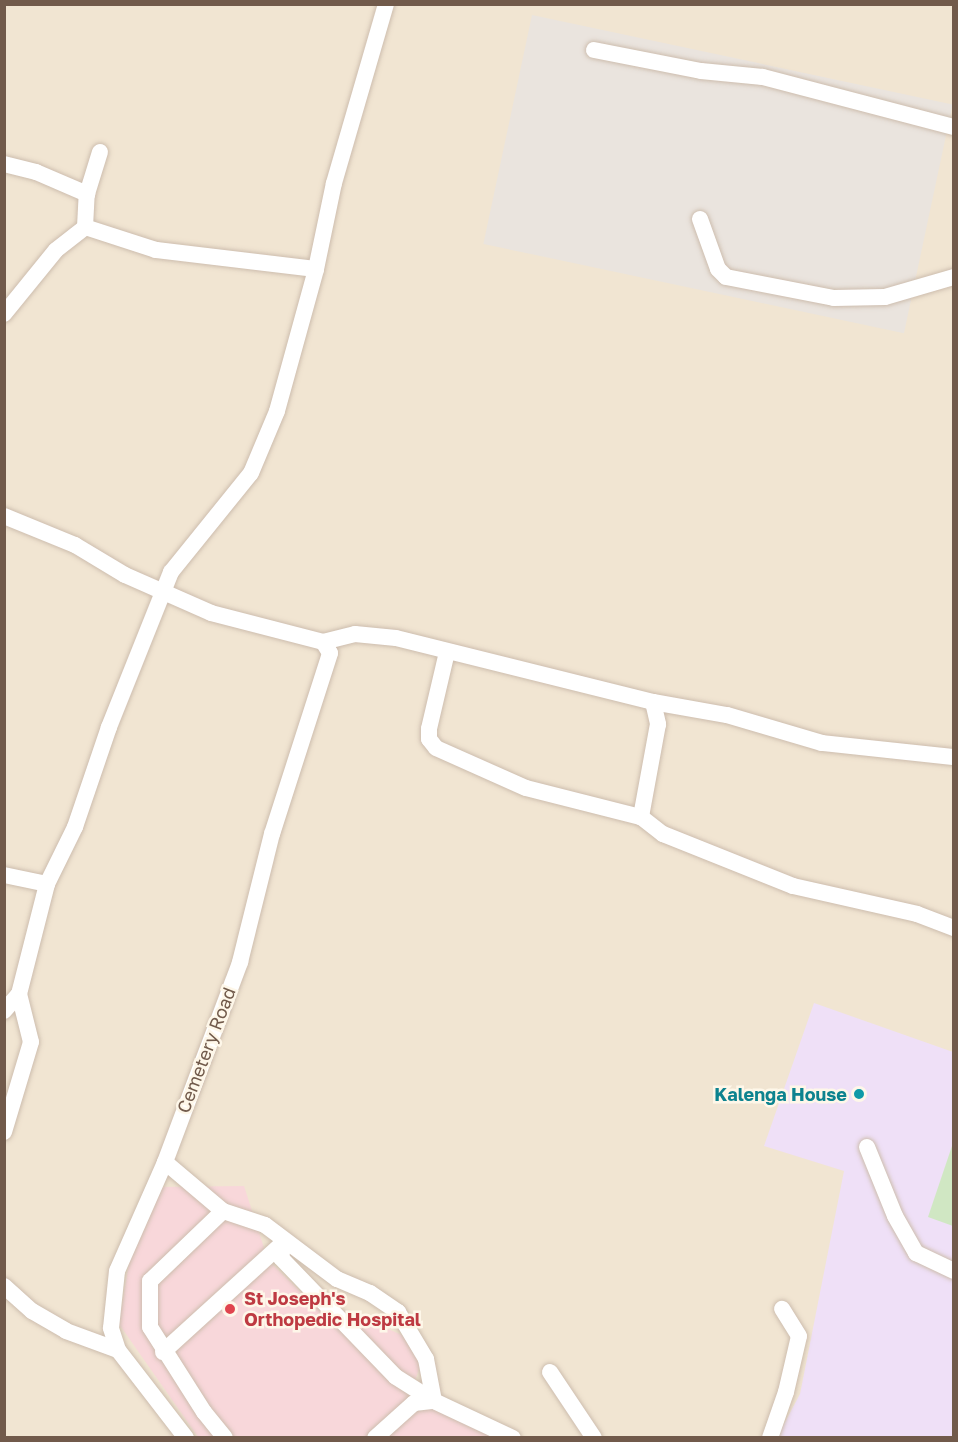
<!DOCTYPE html>
<html>
<head>
<meta charset="utf-8">
<style>
	body { margin:0 }
	#map { position:relative; width:958px; height:1442px; overflow:hidden; background:#faf3e3; font-family:"Golos Text",sans-serif }
	div>[style] { position:absolute }
	.residential>* { inset:0; background:#f1e5d2; transform-origin:0 0 }
	.industrial>* { inset:0; background:#eae4de; transform-origin:0 0 }
	.education>* { inset:0; background:#efe0f7 }
	.medical>* { inset:0; background:#f8d7da }
	.green>* { inset:0; background:#d0e7c3 }
	.roads { filter:drop-shadow(0 0 2px #cdbdae) drop-shadow(0 0 2px #cdbdae) }
	.minor>* { height:16px; margin:-8px; padding:0 8px; transform-origin:8px; border-radius:8px; background:#fff }
	.dots>* { width:16px; height:16px; translate:-50% -50%; box-sizing:border-box; border:3px solid #fef7e9; border-radius:50% }
	span { translate:-50% -50%; white-space:nowrap; text-align:center; line-height:1.15; -webkit-text-stroke:5px #fef7e9; paint-order:stroke }
	.street-label { font-size:18px; color:#715a4b }
	.culture-label { font-size:18px; color:#0d838f; font-weight:700 }
	.right { translate:-100% -50%; text-align:right }
	.health-label { font-size:18px; color:#be3a42; font-weight:700 }
	.left { translate:0 -50%; text-align:left }
	.frame { position:absolute; inset:0; border:6px solid #715a4b; pointer-events:none }
</style>
</head>
<body>
<div id="map">
	<div class="residential">
		<div style="left:5px;top:5px;width:948px;height:1432px"></div>
	</div>
	<div class="industrial">
		<div style="left:532px;top:15px;width:430px;height:234px;rotate:12deg"></div>
	</div>
	<div class="education">
		<div style="clip-path:polygon(814px 1003px,953px 1052px,953px 1437px,777px 1437px,800px 1394px,844px 1171px,764px 1146px)"></div>
	</div>
	<div class="medical">
		<div style="clip-path:polygon(244px 1186px,268px 1260px,304px 1295px,427px 1345px,414px 1384px,513px 1437px,198px 1437px,119px 1324px,130px 1256px,159px 1187px)"></div>
	</div>
	<div class="green">
		<div style="clip-path:polygon(953px 1143px,954px 1226px,953px 1226px,928px 1217px)"></div>
	</div>
	<div class="roads">
		<div class="minor">
			<div style="left:594px;top:50px;width:109px;rotate:11.1deg"></div>
			<div style="left:701px;top:71px;width:62px;rotate:5.5deg"></div>
			<div style="left:763px;top:77px;width:197px;rotate:14.7deg"></div>
			<div style="left:4px;top:164px;width:33px;rotate:14deg"></div>
			<div style="left:36px;top:172px;width:56px;rotate:23.3deg"></div>
			<div style="left:700px;top:219px;width:53px;rotate:70.2deg"></div>
			<div style="left:718px;top:269px;width:11px;rotate:45deg"></div>
			<div style="left:726px;top:277px;width:110px;rotate:11deg"></div>
			<div style="left:834px;top:298px;width:51px;rotate:-1.1deg"></div>
			<div style="left:885px;top:297px;width:72px;rotate:-16.2deg"></div>
			<div style="left:85px;top:227px;width:33px;rotate:-87deg"></div>
			<div style="left:87px;top:194px;width:44px;rotate:-72.8deg"></div>
			<div style="left:4px;top:314px;width:82px;rotate:-50.9deg"></div>
			<div style="left:56px;top:250px;width:37px;rotate:-38deg"></div>
			<div style="left:85px;top:227px;width:75px;rotate:17.9deg"></div>
			<div style="left:156px;top:250px;width:161px;rotate:6.8deg"></div>
			<div style="left:4px;top:516px;width:77px;rotate:22.2deg"></div>
			<div style="left:75px;top:545px;width:58px;rotate:31deg"></div>
			<div style="left:125px;top:575px;width:94px;rotate:23.8deg"></div>
			<div style="left:211px;top:613px;width:116px;rotate:14.5deg"></div>
			<div style="left:323px;top:642px;width:33px;rotate:-14deg"></div>
			<div style="left:355px;top:634px;width:41px;rotate:5.6deg"></div>
			<div style="left:396px;top:638px;width:265px;rotate:14deg"></div>
			<div style="left:653px;top:702px;width:23px;rotate:77deg"></div>
			<div style="left:658px;top:724px;width:95px;rotate:100.4deg"></div>
			<div style="left:447px;top:652px;width:79px;rotate:103.2deg"></div>
			<div style="left:429px;top:729px;width:10px;rotate:90deg"></div>
			<div style="left:429px;top:739px;width:11px;rotate:52deg"></div>
			<div style="left:436px;top:748px;width:98px;rotate:24deg"></div>
			<div style="left:526px;top:788px;width:119px;rotate:14.2deg"></div>
			<div style="left:641px;top:817px;width:28px;rotate:38deg"></div>
			<div style="left:663px;top:834px;width:140px;rotate:21.8deg"></div>
			<div style="left:793px;top:886px;width:127px;rotate:12.7deg"></div>
			<div style="left:917px;top:914px;width:40px;rotate:21deg"></div>
			<div style="left:653px;top:702px;width:75px;rotate:10deg"></div>
			<div style="left:727px;top:715px;width:99px;rotate:16.4deg"></div>
			<div style="left:822px;top:743px;width:133px;rotate:6.1deg"></div>
			<div style="left:4px;top:875px;width:44px;rotate:11.8deg"></div>
			<div style="left:47px;top:884px;width:64px;rotate:-63.8deg"></div>
			<div style="left:75px;top:827px;width:106px;rotate:-71.2deg"></div>
			<div style="left:109px;top:727px;width:167px;rotate:-68.2deg"></div>
			<div style="left:171px;top:572px;width:127px;rotate:-51.1deg"></div>
			<div style="left:251px;top:473px;width:67px;rotate:-67.2deg"></div>
			<div style="left:277px;top:411px;width:147px;rotate:-74.6deg"></div>
			<div style="left:316px;top:269px;width:88px;rotate:-78.2deg"></div>
			<div style="left:334px;top:183px;width:186px;rotate:-73.8deg"></div>
			<div style="left:4px;top:1011px;width:23px;rotate:-49deg"></div>
			<div style="left:19px;top:994px;width:114px;rotate:-75.7deg"></div>
			<div style="left:4px;top:1132px;width:94px;rotate:-73.3deg"></div>
			<div style="left:31px;top:1042px;width:49px;rotate:-104deg"></div>
			<div style="left:867px;top:1147px;width:74px;rotate:67.9deg"></div>
			<div style="left:895px;top:1216px;width:43px;rotate:60.4deg"></div>
			<div style="left:916px;top:1253px;width:42px;rotate:25.3deg"></div>
			<div style="left:165px;top:1162px;width:76px;rotate:40.2deg"></div>
			<div style="left:223px;top:1211px;width:44px;rotate:18.4deg"></div>
			<div style="left:265px;top:1225px;width:90px;rotate:36.9deg"></div>
			<div style="left:337px;top:1279px;width:36px;rotate:23deg"></div>
			<div style="left:370px;top:1293px;width:34px;rotate:34deg"></div>
			<div style="left:398px;top:1312px;width:55px;rotate:59.2deg"></div>
			<div style="left:426px;top:1359px;width:43px;rotate:79.2deg"></div>
			<div style="left:223px;top:1211px;width:101px;rotate:136.2deg"></div>
			<div style="left:150px;top:1281px;width:46px;rotate:90deg"></div>
			<div style="left:150px;top:1327px;width:101px;rotate:57.6deg"></div>
			<div style="left:204px;top:1412px;width:33px;rotate:51deg"></div>
			<div style="left:284px;top:1242px;width:16px;rotate:101deg"></div>
			<div style="left:281px;top:1258px;width:165px;rotate:46deg"></div>
			<div style="left:396px;top:1377px;width:45px;rotate:32.3deg"></div>
			<div style="left:434px;top:1401px;width:87px;rotate:25.1deg"></div>
			<div style="left:4px;top:1286px;width:38px;rotate:42deg"></div>
			<div style="left:32px;top:1311px;width:39px;rotate:30deg"></div>
			<div style="left:66px;top:1331px;width:55px;rotate:20.1deg"></div>
			<div style="left:163px;top:1352px;width:164px;rotate:-42.3deg"></div>
			<div style="left:550px;top:1372px;width:79px;rotate:56.3deg"></div>
			<div style="left:186px;top:1438px;width:111px;rotate:-127.7deg"></div>
			<div style="left:118px;top:1350px;width:23px;rotate:-108deg"></div>
			<div style="left:111px;top:1328px;width:57px;rotate:-84deg"></div>
			<div style="left:117px;top:1271px;width:119px;rotate:-66.2deg"></div>
			<div style="left:165px;top:1162px;width:214px;rotate:-69.4deg"></div>
			<div style="left:240px;top:962px;width:132px;rotate:-76deg"></div>
			<div style="left:272px;top:834px;width:190px;rotate:-72.2deg"></div>
			<div style="left:330px;top:653px;width:13px;rotate:-122deg"></div>
			<div style="left:375px;top:1438px;width:52px;rotate:-41.9deg"></div>
			<div style="left:414px;top:1403px;width:20px;rotate:-6deg"></div>
			<div style="left:770px;top:1438px;width:49px;rotate:-70.8deg"></div>
			<div style="left:786px;top:1392px;width:57px;rotate:-76.9deg"></div>
			<div style="left:799px;top:1336px;width:32px;rotate:-122deg"></div>
		</div>
	</div>
	<div class="dots">
		<div style="left:859px;top:1094px;background:#0f9aa8"></div>
		<div style="left:230px;top:1309px;background:#e0444e"></div>
	</div>
	<div class="street-label">
		<span style="left:206px;top:1050px;rotate:-69deg">Cemetery Road</span>
	</div>
	<div class="culture-label">
		<span class="right" style="left:847px;top:1094px">Kalenga House</span>
	</div>
	<div class="health-label">
		<span class="left" style="left:244px;top:1309px">St Joseph's<br>Orthopedic Hospital</span>
	</div>
	<div class="frame"></div>
</div>
</body>
</html>
